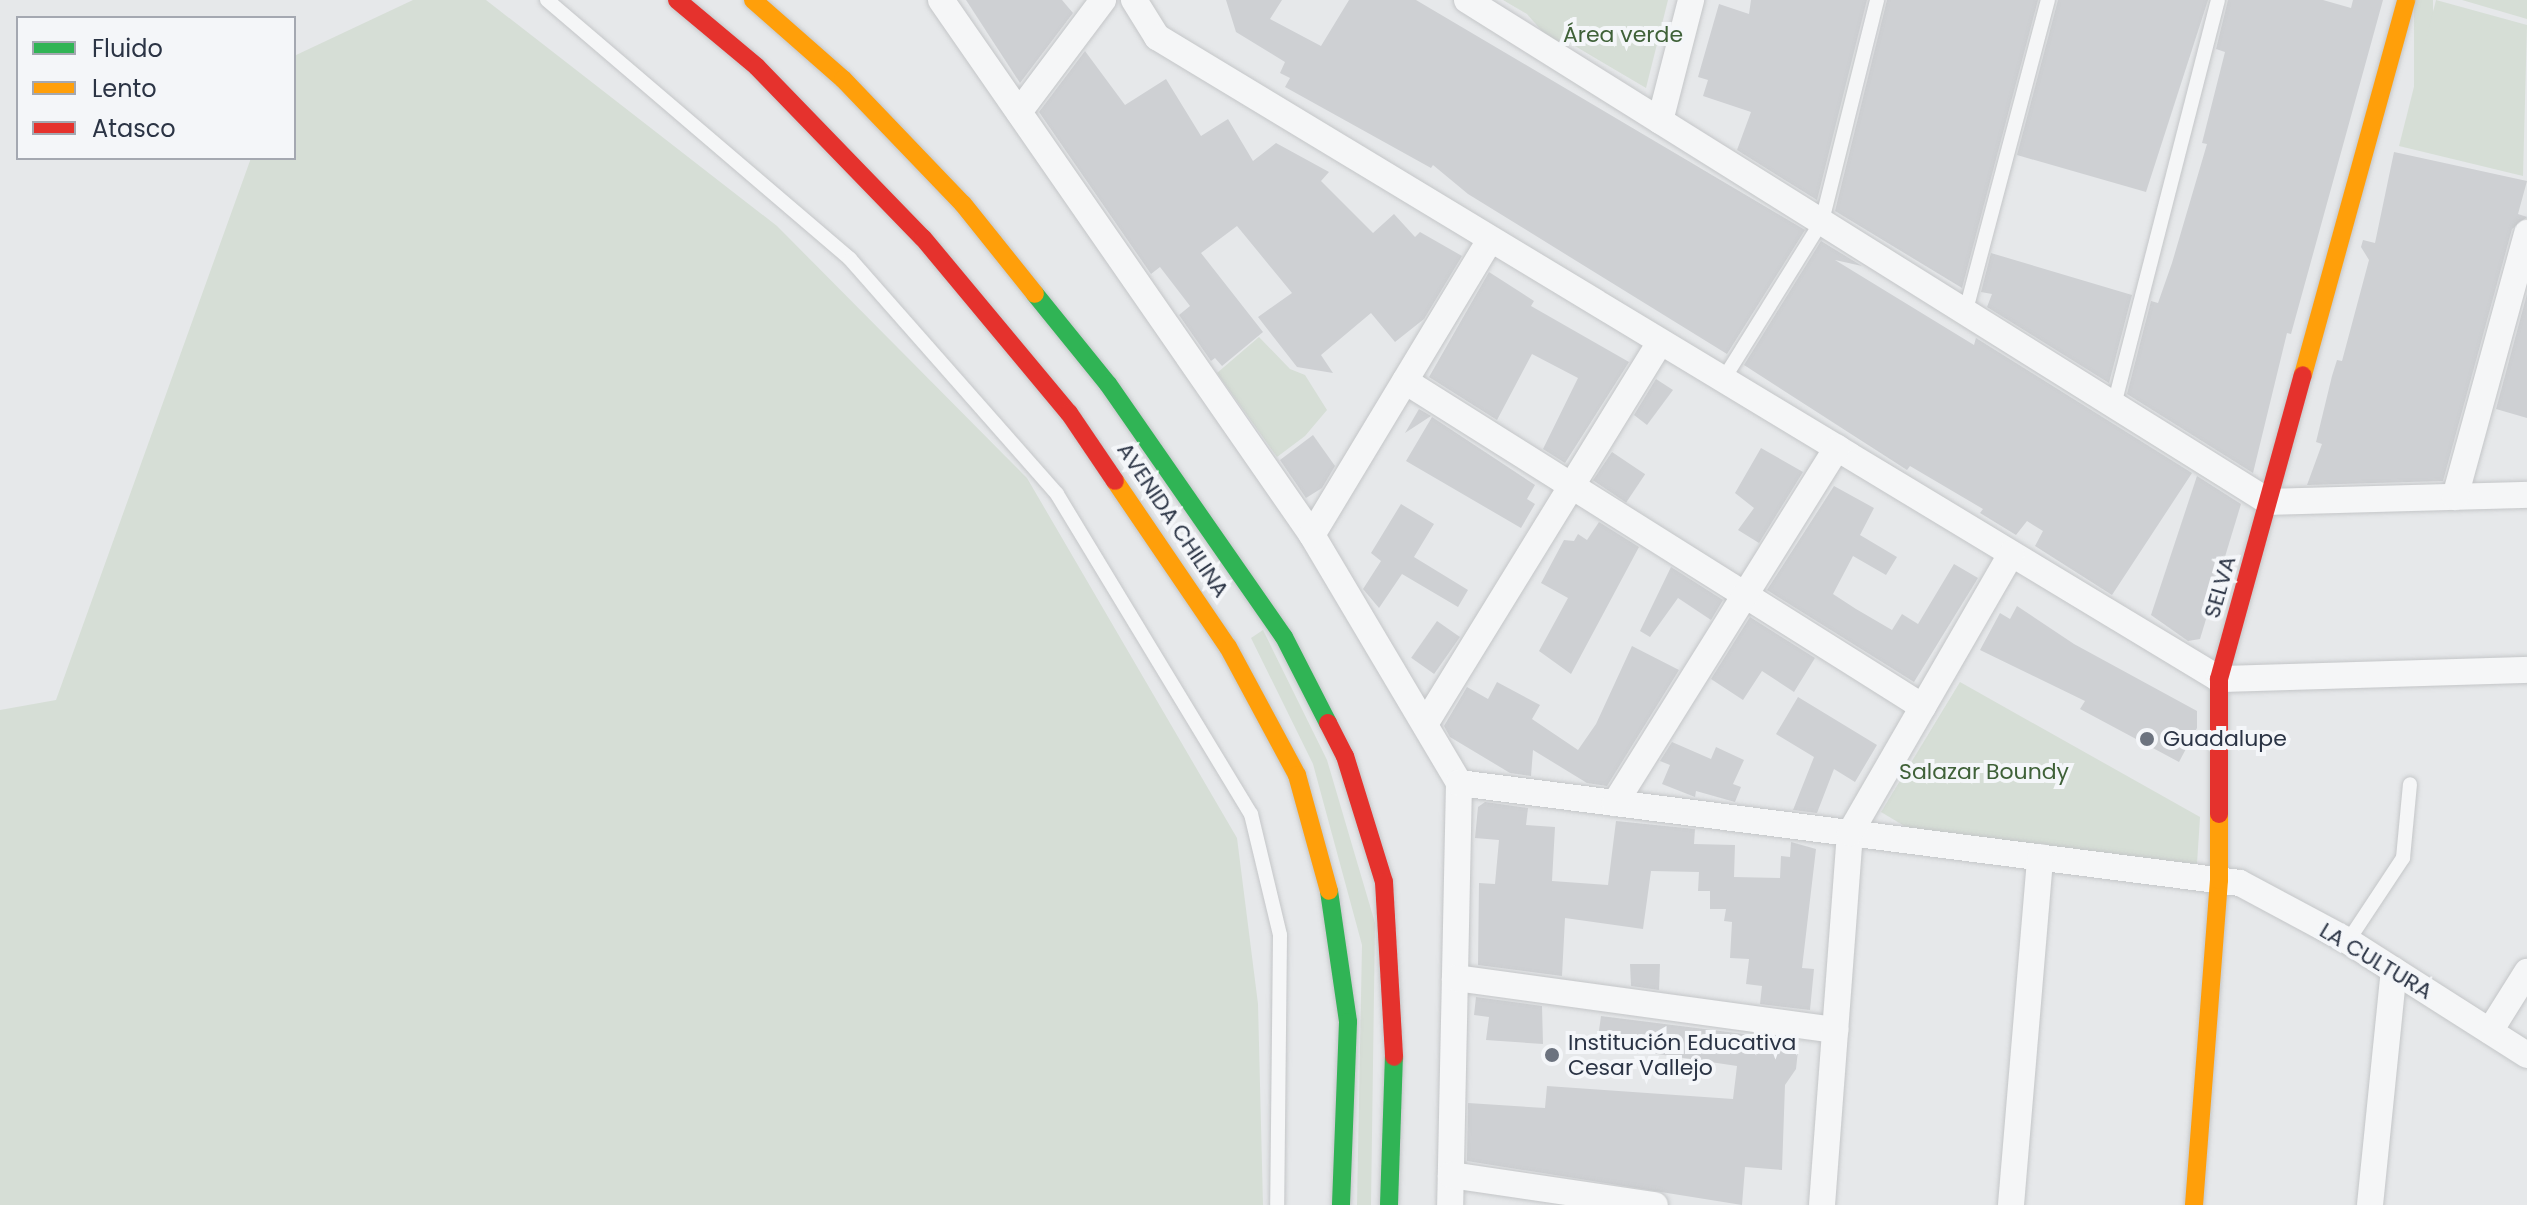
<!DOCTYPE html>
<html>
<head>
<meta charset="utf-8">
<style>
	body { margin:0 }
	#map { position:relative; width:2527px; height:1205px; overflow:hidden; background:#e6e8ea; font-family:Poppins,sans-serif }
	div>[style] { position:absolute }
	.green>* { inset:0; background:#d6ded6; transform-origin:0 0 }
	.building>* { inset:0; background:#ced0d3; transform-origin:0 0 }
	.roads { filter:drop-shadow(0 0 2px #c4c6c8) drop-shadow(0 0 2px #c4c6c8) }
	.lane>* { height:14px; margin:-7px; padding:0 7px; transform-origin:7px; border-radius:7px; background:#f5f6f7 }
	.street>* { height:26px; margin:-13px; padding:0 13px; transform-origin:13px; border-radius:13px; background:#f5f6f7 }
	.fast>* { height:18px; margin:-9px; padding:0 9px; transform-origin:9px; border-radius:9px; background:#30b455 }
	.slow>* { height:18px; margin:-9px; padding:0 9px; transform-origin:9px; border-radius:9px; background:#ff9f0a }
	.jam>* { height:18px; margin:-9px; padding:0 9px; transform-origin:9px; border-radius:9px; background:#e5322d }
	.dots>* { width:22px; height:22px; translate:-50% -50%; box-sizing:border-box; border:4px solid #f4f6f9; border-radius:50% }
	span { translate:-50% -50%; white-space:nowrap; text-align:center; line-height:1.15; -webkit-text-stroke:8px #f4f6f9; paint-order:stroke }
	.park-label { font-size:22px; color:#3f6138 }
	.street-label { font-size:22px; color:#2b3445 }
	.poi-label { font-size:22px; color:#2b3445 }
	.left { translate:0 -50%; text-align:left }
	.legend { position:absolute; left:16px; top:16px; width:280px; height:144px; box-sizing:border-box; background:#f4f6f9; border:2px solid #a4a8b1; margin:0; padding:10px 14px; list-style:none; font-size:24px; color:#2b3445 }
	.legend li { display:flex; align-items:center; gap:16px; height:40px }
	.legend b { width:40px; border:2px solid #a4a8b1 }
</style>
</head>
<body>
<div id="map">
	<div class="green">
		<div style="clip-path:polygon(413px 0,486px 0,777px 226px,1027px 478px,1237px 838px,1258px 1004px,1263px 1205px,0 1205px,0 710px,56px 700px,251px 158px,294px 158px,294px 56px)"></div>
		<div style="clip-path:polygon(1503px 0,1668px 0,1646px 88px,1563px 39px,1554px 45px,1527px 14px)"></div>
		<div style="left:2414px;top:0;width:19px;height:144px"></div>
		<div style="clip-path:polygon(2436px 0,2527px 25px,2523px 176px,2399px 146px)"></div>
		<div style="clip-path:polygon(2462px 0,2527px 0,2527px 19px)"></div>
		<div style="clip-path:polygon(1259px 337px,1290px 369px,1305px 375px,1327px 410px,1305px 436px,1277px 457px,1217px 373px)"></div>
		<div style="clip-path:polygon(1263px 630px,1327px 760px,1375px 923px,1371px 1205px,1357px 1205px,1362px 945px,1313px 764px,1251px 638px)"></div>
		<div style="clip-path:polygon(1960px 682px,2200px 817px,2197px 864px,1911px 830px,1881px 812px)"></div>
	</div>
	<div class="building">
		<div style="clip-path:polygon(966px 0,1062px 0,1073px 13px,1020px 83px)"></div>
		<div style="clip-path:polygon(1226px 0,1282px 0,1270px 19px,1321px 46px,1349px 0,1416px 0,1805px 230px,1727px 354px,1468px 194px,1433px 165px,1431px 168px,1285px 87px,1290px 78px,1280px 73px,1285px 62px,1236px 32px)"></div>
		<div style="clip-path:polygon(1751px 0,1867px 0,1817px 200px,1737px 150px,1751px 112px,1703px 96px,1708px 80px,1698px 77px,1719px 4px,1749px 14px)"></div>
		<div style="clip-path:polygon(1887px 0,2038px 0,1962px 288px,1835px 211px)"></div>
		<div style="clip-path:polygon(2058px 0,2208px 0,2146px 192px,2017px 155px)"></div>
		<div style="clip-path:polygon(2228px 0,2323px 0,2351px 8px,2353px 0,2383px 0,2291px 334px,2287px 333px,2253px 473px,2127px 394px,2151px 301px,2158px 303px,2172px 263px,2207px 144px,2202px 143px,2225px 52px,2216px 49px)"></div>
		<div style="clip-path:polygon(1085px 51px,1125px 105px,1166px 79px,1201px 136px,1228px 119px,1253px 161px,1276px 143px,1329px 172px,1321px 181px,1373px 233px,1394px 214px,1415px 237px,1420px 232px,1462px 256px,1424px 319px,1395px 342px,1371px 313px,1321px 355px,1333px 373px,1297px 367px,1258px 317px,1292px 293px,1237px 226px,1201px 253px,1263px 332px,1222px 366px,1215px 358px,1211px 361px,1179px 315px,1190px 306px,1160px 267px,1151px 274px,1039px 112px)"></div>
		<div style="clip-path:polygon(2394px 152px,2527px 181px,2518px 214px,2527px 217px,2512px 229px,2443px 481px,2307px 485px,2322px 444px,2316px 442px,2332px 376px,2337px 360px,2342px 361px,2369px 260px,2361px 247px,2363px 240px,2375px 243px)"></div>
		<div style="clip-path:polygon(1821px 241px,1862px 266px,1835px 260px,1974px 345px,1976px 338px,2192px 473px,2112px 595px,2035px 546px,2043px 531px,2027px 521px,2016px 535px,1980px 513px,1983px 509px,1910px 466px,1907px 470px,1744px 365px)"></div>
		<div style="clip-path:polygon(1991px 253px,2132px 295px,2109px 383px,1987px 307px,1992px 294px,1981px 292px)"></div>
		<div style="clip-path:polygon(1489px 272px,1534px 301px,1531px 306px,1629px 362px,1565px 463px,1543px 449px,1578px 378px,1532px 354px,1497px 420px,1429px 377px)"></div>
		<div style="clip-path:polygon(2527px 294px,2527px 418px,2496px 409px)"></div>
		<div style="clip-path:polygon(1656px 379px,1673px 390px,1647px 425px,1634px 415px)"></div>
		<div style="clip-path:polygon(1419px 409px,1431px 416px,1405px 433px)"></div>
		<div style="clip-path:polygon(1432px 417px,1535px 485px,1527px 499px,1535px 504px,1521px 528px,1406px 461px)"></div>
		<div style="clip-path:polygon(1313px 435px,1335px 466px,1322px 488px,1306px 498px,1280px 460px)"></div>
		<div style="clip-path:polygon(1761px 448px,1803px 472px,1759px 543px,1738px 530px,1754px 508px,1735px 493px)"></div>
		<div style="left:1612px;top:452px;width:40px;height:34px;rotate:34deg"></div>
		<div style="clip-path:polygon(2197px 476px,2241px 504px,2200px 639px,2188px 641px,2151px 615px)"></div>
		<div style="clip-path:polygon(1834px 486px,1874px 508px,1860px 535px,1897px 557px,1886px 575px,1853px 556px,1833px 594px,1856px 609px,1892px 630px,1902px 614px,1918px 624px,1954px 564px,1978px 578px,1914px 682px,1767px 590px)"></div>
		<div style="clip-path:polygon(1401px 504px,1434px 524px,1414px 557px,1468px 590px,1458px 607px,1402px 574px,1379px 608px,1363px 589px,1381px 561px,1371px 553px)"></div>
		<div style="clip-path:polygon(1599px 522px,1639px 547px,1571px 674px,1539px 651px,1568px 598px,1541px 583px,1564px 540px,1574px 541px,1578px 534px,1587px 540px)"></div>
		<div style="clip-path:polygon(1671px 567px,1723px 600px,1711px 620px,1678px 598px,1650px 637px,1640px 631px)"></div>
		<div style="clip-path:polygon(2017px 606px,2074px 644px,2197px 711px,2197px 728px,2179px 762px,2080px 709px,2085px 701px,1980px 650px,2000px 613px,2010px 619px)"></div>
		<div style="clip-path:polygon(1750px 617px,1815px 658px,1794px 692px,1762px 671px,1743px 700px,1711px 679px)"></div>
		<div style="left:1437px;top:621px;width:28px;height:45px;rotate:35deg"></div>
		<div style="clip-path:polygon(1632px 646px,1679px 670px,1607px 786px,1587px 783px,1533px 750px,1531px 776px,1510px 773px,1450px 737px,1444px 726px,1467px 687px,1488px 699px,1497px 682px,1540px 705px,1532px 719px,1578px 750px,1596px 724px)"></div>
		<div style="clip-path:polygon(1798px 697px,1877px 745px,1855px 782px,1834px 769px,1817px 813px,1793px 810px,1814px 757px,1776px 734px)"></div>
		<div style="clip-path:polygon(1672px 742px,1711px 759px,1716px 747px,1744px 760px,1733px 784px,1741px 787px,1735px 802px,1696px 791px,1695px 797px,1662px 784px,1670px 765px,1660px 761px)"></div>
		<div style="clip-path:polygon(1485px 802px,1528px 808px,1526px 825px,1555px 827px,1552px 881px,1608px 885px,1616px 821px,1695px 829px,1694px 844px,1735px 845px,1734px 877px,1780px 878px,1781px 856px,1790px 857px,1791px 842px,1816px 849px,1802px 968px,1814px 969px,1810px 1010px,1760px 1004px,1762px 986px,1746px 984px,1749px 959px,1730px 958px,1732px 922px,1724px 921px,1726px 909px,1710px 909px,1710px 891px,1698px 891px,1699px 872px,1651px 871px,1643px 929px,1565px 918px,1562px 976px,1478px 965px,1479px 883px,1495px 884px,1499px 840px,1475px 838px,1478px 807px)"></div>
		<div style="clip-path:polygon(1630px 964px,1660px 964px,1659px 990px,1631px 986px)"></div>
		<div style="clip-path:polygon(1476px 997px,1542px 1006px,1543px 1044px,1486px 1040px,1489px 1017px,1474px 1015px)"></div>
		<div style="clip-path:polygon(1601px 1016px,1799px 1041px,1796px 1069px,1785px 1085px,1782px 1170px,1745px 1167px,1742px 1205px,1467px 1161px,1468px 1103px,1545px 1108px,1547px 1086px,1733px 1099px,1737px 1066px,1597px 1045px)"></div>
	</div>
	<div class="roads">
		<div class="lane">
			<div style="left:547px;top:0;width:399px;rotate:40.5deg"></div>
			<div style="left:850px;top:259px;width:313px;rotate:48.6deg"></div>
			<div style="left:1057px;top:494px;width:374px;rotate:58.8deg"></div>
			<div style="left:1251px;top:814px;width:124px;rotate:76.5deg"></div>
			<div style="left:1280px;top:935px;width:270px;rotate:90.6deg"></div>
			<div style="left:1966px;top:310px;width:321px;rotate:-75.2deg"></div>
			<div style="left:1723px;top:380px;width:187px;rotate:-58.1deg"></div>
			<div style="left:1822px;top:221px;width:228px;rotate:-76deg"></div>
			<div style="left:2114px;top:405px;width:418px;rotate:-75.6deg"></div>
			<div style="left:2348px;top:941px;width:100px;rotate:-56.5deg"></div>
			<div style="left:2403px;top:858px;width:74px;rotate:-84.6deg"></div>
		</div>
		<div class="street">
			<div style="left:941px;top:0;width:651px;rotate:55.26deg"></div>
			<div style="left:1312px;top:535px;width:288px;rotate:59.3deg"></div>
			<div style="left:1459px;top:783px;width:422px;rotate:91.2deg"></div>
			<div style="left:1134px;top:0;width:44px;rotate:58.1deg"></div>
			<div style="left:1157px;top:37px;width:1241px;rotate:31.15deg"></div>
			<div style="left:2219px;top:679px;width:308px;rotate:-1.7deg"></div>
			<div style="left:1467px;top:0;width:946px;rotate:32.04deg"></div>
			<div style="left:2269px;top:502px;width:258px;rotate:-1.6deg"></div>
			<div style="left:1019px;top:112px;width:140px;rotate:-53.1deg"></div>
			<div style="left:1660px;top:121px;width:125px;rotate:-75.6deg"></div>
			<div style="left:1405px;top:381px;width:612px;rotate:32.18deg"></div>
			<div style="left:2455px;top:497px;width:274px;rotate:-74.7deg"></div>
			<div style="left:1312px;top:535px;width:345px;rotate:-58.9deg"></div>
			<div style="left:1427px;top:721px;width:445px;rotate:-58.4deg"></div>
			<div style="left:1459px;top:783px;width:787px;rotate:7.3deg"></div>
			<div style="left:2240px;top:883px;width:123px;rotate:28.2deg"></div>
			<div style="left:2348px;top:941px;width:212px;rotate:32.5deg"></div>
			<div style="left:1615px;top:803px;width:419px;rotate:-58deg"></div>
			<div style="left:1455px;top:978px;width:384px;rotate:7.8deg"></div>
			<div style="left:2490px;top:1031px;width:70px;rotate:-57.9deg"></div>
			<div style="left:1451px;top:1175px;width:206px;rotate:8.4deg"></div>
			<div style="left:1822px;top:1205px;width:373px;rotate:-85.7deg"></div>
			<div style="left:1850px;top:833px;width:322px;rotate:-60deg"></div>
			<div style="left:2011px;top:1205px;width:349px;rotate:-85.2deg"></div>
			<div style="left:2370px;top:1205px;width:236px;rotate:-84.2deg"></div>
		</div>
		<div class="fast">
			<div style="left:1035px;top:294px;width:116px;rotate:51deg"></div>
			<div style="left:1108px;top:384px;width:308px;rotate:55.2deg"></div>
			<div style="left:1284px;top:637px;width:97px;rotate:62.9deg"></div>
			<div style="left:1329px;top:891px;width:132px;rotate:81.7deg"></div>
			<div style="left:1348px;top:1022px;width:183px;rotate:92.2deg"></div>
			<div style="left:1389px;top:1205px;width:148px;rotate:-88.1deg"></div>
		</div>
		<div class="slow">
			<div style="left:753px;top:0;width:120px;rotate:41.3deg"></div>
			<div style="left:843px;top:79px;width:173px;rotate:46.2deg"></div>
			<div style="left:963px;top:204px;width:115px;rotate:51.3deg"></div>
			<div style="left:2303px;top:375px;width:389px;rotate:-74.6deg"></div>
			<div style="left:1115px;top:481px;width:201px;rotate:55.8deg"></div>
			<div style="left:1228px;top:647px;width:145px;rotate:61.7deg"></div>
			<div style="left:1297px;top:775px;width:120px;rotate:74.6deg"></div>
			<div style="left:2194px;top:1205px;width:326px;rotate:-85.6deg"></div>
			<div style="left:2219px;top:880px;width:66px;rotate:-90deg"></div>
		</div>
		<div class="jam">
			<div style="left:677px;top:0;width:104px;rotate:39.9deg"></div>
			<div style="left:757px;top:67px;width:238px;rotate:45.9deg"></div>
			<div style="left:923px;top:238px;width:228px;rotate:50.2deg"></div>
			<div style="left:1069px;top:413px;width:82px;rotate:55.9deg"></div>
			<div style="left:1328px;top:723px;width:37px;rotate:63deg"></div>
			<div style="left:1345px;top:756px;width:132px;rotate:72.8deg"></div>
			<div style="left:1384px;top:882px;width:175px;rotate:86.7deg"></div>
			<div style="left:2219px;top:814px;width:135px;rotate:-90deg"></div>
			<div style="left:2219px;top:679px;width:315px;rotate:-74.6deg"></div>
		</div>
	</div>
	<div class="dots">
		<div style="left:2147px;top:739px;background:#6c737f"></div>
		<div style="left:1552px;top:1055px;background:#6c737f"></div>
	</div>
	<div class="park-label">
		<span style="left:1623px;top:35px">Área verde</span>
		<span style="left:1984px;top:772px">Salazar Boundy</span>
	</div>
	<div class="street-label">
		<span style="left:1173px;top:520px;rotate:56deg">AVENIDA CHILINA</span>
		<span style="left:2220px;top:587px;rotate:-74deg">SELVA</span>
		<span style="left:2376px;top:961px;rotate:31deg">LA CULTURA</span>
	</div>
	<div class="poi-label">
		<span class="left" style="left:2163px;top:739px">Guadalupe</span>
		<span class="left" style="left:1568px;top:1055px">Institución Educativa<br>Cesar Vallejo</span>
	</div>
	<ul class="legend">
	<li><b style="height:10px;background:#30b455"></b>Fluido</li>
	<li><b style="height:10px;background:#ff9f0a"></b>Lento</li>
	<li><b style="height:10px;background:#e5322d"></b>Atasco</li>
	</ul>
</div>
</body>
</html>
